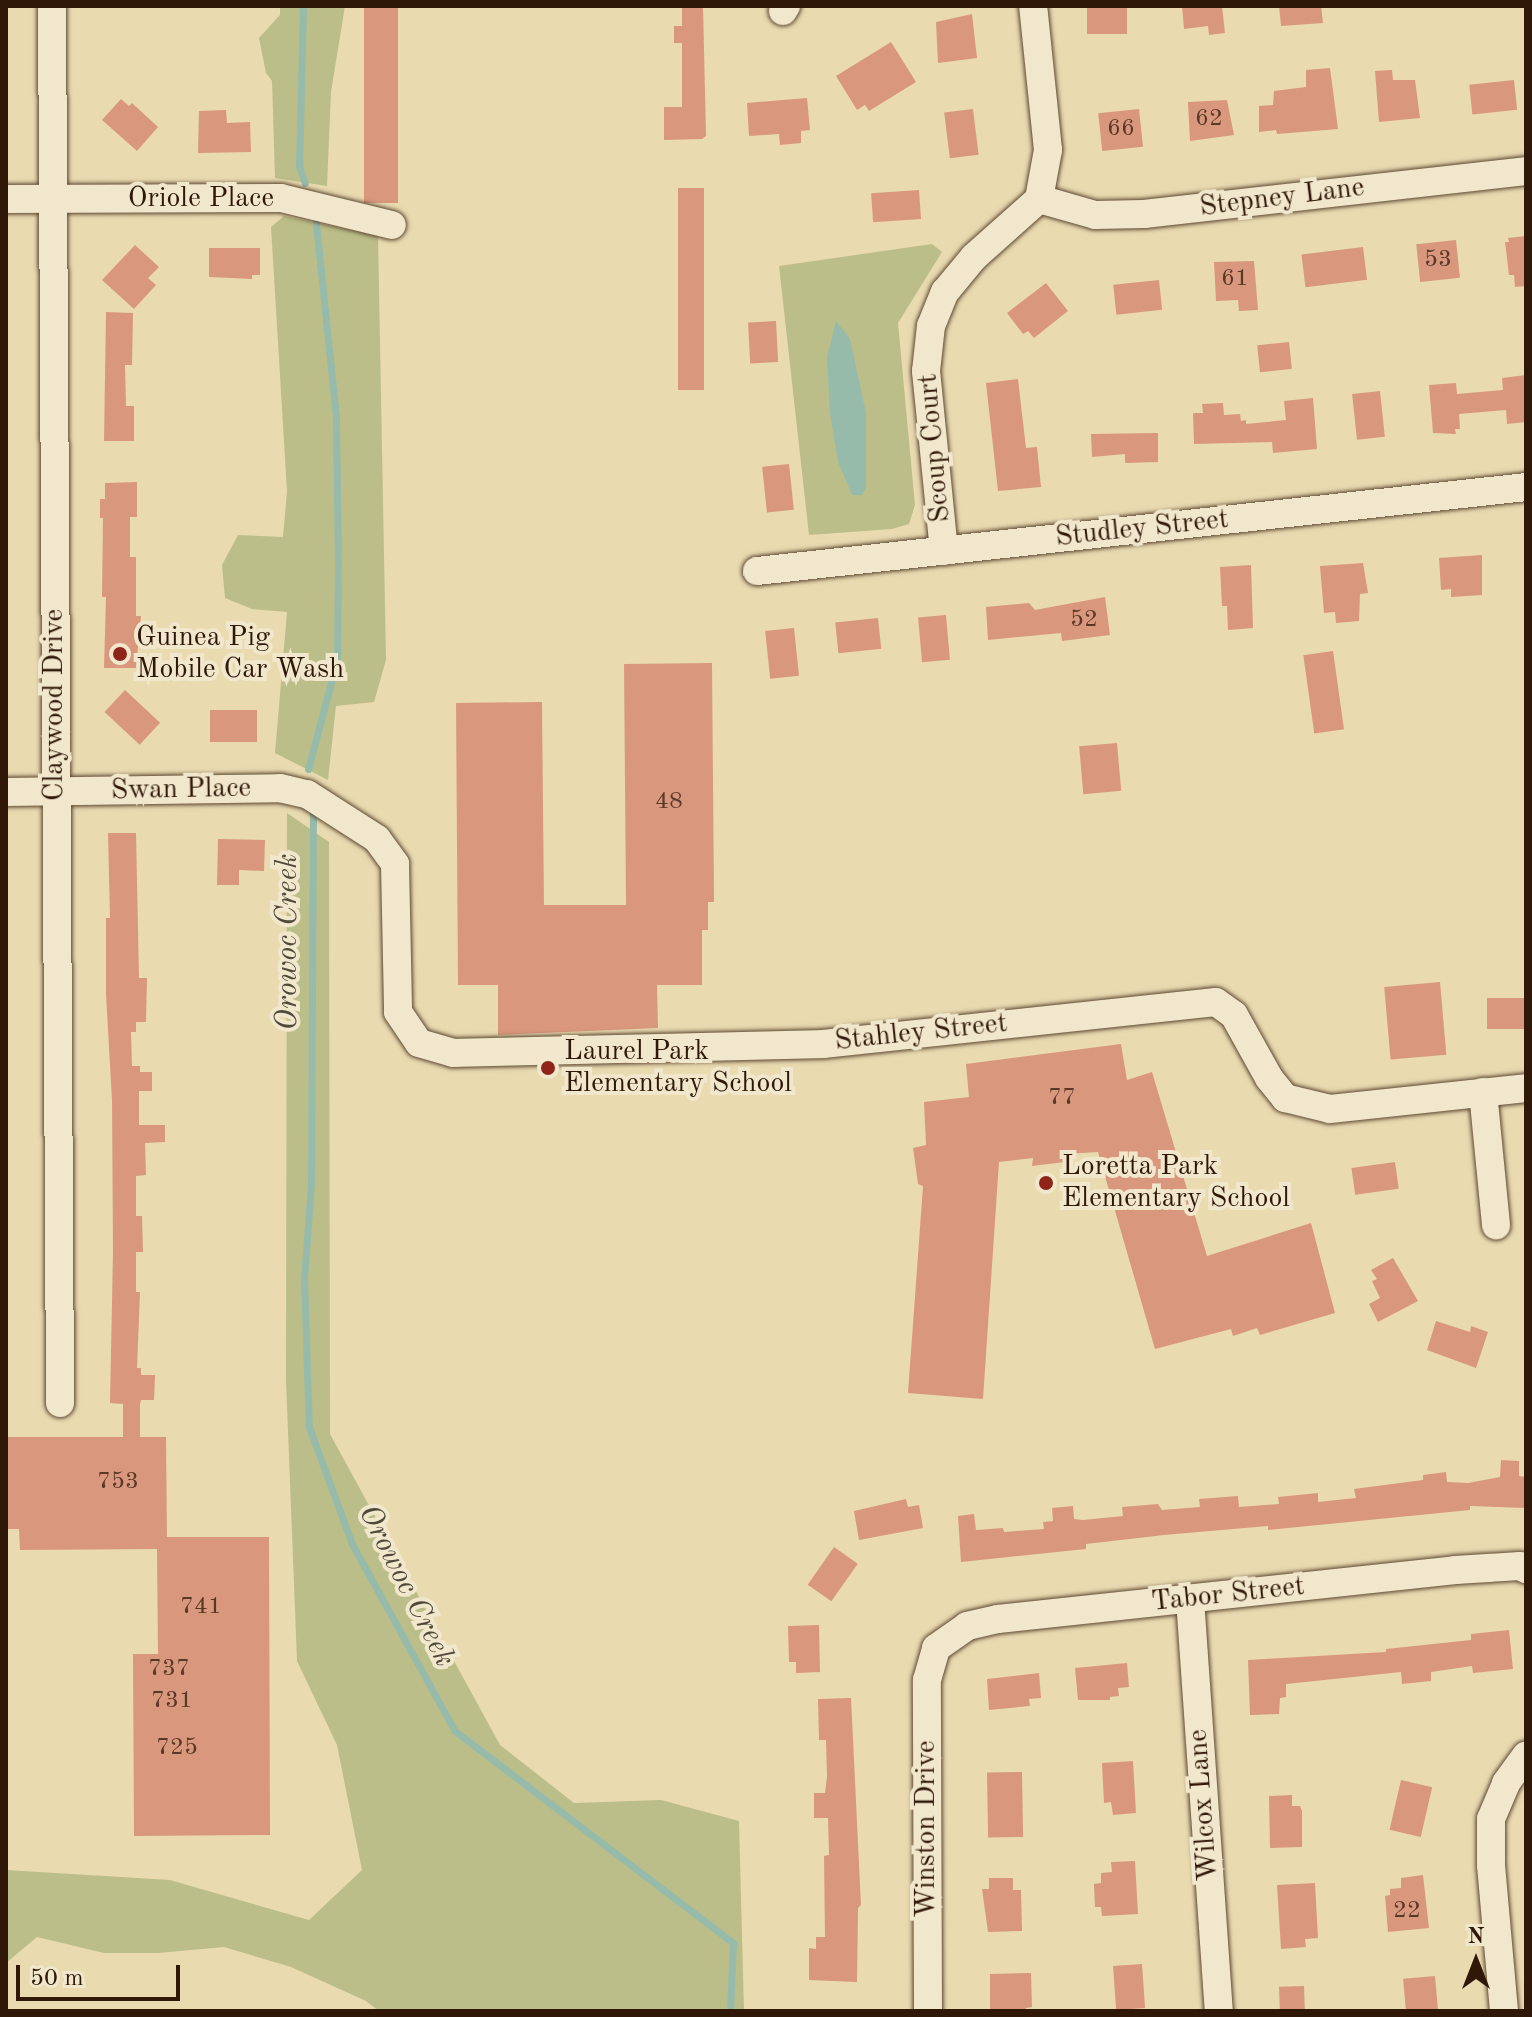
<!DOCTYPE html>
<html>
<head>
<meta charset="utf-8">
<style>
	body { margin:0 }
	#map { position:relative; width:1532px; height:2017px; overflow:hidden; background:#e9dab0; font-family:"Old Standard TT",serif }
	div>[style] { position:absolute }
	.green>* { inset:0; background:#bbbe88 }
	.water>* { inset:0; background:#97bbab }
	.stream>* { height:7px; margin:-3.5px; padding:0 3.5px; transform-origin:3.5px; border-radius:3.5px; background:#97bbab }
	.building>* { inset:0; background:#d9987d; transform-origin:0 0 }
	.roads { filter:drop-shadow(0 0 2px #5e4833) drop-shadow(0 0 2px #5e4833) }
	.minor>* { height:28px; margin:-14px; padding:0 14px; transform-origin:14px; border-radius:14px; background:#f1e7cc }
	.dots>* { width:22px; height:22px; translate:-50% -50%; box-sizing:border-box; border:4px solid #f1e7cc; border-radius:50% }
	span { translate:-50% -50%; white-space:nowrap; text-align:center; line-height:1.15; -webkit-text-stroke:8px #f1e7cc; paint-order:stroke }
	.number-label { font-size:24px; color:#5a3826 }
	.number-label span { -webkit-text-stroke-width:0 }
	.street-label { font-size:28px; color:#301809 }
	.poi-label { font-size:28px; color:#301809 }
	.left { translate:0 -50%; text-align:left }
	.water-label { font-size:30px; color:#4f493a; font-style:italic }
	.frame { position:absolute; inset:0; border:8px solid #301809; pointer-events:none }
	.north { position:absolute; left:1436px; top:1921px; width:80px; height:80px; -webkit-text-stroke:6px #f1e7cc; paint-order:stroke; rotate:0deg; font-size:22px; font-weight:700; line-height:32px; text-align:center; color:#301809 }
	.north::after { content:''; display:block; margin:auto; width:28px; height:36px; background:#301809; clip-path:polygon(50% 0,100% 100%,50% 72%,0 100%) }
	.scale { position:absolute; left:16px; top:1965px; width:164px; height:36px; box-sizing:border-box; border:4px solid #301809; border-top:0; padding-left:10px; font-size:24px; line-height:28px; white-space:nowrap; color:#301809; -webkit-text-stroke:6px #f1e7cc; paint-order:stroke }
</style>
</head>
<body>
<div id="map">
	<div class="green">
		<div style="clip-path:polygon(280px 6px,345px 6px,331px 92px,327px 186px,275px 178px,272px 81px,266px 73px,259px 38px,280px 15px)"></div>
		<div style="clip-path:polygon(284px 216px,378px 236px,386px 660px,374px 702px,336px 706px,328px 780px,275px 753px,287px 612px,252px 609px,225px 598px,222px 565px,238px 535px,283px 537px,287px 491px,271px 227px)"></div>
		<div style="clip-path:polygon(932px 244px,942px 252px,898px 323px,915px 505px,909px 524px,892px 529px,809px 535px,779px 266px)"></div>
		<div style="clip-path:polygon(287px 813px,329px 842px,330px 1434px,500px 1745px,574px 1803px,661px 1800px,739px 1821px,744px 2011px,379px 2011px,366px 2001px,291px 1967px,224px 1947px,158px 1953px,104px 1953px,37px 1937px,6px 1963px,6px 1870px,170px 1880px,309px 1920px,362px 1870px,337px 1745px,297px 1661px,286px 1380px)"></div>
	</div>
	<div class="water">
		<div style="clip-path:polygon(836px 321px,850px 339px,866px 413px,866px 487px,862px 495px,852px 495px,838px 462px,830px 413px,827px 358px)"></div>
	</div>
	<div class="stream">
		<div style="left:303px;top:6px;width:160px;rotate:91.4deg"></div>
		<div style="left:299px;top:166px;width:18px;rotate:71deg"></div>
		<div style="left:308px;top:769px;width:113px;rotate:-75.1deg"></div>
		<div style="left:337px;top:660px;width:95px;rotate:-89.4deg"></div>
		<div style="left:338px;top:565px;width:148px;rotate:-90.8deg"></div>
		<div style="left:336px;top:417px;width:195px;rotate:-95.9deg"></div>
		<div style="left:313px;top:807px;width:377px;rotate:90.3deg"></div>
		<div style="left:311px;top:1184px;width:95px;rotate:94.2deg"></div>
		<div style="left:304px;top:1279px;width:148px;rotate:88.1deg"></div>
		<div style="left:309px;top:1427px;width:125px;rotate:69.8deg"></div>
		<div style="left:352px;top:1544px;width:213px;rotate:61.2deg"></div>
		<div style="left:455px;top:1731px;width:350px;rotate:37.3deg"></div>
		<div style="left:733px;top:1943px;width:68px;rotate:92.5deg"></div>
	</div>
	<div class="building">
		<div style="left:364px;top:6px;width:34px;height:197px"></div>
		<div style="clip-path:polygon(682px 6px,703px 6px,706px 136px,702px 139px,664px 140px,664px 107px,682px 107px,682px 43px,674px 43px,674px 26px,682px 26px)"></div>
		<div style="left:1087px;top:6px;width:40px;height:28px"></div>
		<div style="clip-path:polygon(1182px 6px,1222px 6px,1225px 33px,1209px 35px,1208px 26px,1184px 29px)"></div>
		<div style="clip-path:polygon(1279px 6px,1321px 6px,1323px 23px,1281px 26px)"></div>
		<div style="clip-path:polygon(972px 14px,977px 58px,938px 63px,936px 22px)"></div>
		<div style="clip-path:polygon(891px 42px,916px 82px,869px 111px,865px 105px,857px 110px,836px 76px)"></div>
		<div style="clip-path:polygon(1330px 68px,1338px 129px,1277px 134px,1276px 130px,1259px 132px,1259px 106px,1273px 105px,1274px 91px,1306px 87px,1306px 70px)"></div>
		<div style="clip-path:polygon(1392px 70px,1393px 80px,1415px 80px,1420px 118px,1379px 122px,1375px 71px)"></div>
		<div style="left:1514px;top:80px;width:30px;height:45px;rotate:84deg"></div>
		<div style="clip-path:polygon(807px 98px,810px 130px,801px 131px,801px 143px,780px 145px,779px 134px,749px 136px,747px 103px)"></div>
		<div style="clip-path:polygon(121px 99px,129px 106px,132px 103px,158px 127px,137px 151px,102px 120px)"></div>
		<div style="clip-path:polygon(1227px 100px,1234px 135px,1190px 141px,1188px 102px)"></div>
		<div style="left:973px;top:109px;width:46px;height:29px;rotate:83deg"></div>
		<div style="left:1139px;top:109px;width:38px;height:41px;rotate:84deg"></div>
		<div style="clip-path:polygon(226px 110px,227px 123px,250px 122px,251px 152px,198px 153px,199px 111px)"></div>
		<div style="left:678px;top:188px;width:26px;height:202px"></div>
		<div style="left:919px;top:190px;width:29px;height:48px;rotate:86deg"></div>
		<div style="clip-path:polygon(1526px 236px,1526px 286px,1515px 287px,1514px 275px,1509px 275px,1505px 242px,1509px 242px,1508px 238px)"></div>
		<div style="left:1456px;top:240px;width:38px;height:40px;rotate:84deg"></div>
		<div style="clip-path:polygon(135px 245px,159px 267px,148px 278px,156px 285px,134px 309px,102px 280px)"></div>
		<div style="left:1363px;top:247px;width:33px;height:62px;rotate:83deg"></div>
		<div style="clip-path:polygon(209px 248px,260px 248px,260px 275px,252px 275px,252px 279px,209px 277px)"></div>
		<div style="clip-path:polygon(1254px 261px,1258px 310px,1239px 311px,1238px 300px,1216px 301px,1214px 262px)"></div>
		<div style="left:1159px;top:280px;width:30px;height:46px;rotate:84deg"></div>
		<div style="clip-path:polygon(1046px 283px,1068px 311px,1034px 338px,1028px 331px,1023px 334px,1007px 313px)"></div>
		<div style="clip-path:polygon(106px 312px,133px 313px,132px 365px,125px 365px,126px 406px,134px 406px,134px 441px,104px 441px)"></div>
		<div style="left:776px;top:321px;width:41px;height:28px;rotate:87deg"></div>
		<div style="left:1289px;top:342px;width:27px;height:32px;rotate:84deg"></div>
		<div style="clip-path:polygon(1526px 375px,1526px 422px,1507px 424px,1506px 410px,1459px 414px,1460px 429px,1455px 429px,1456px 434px,1433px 433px,1429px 385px,1456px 383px,1457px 394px,1503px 390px,1502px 378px)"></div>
		<div style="clip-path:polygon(1018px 379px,1026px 448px,1037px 447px,1041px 487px,998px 491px,986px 383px)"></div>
		<div style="left:1380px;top:391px;width:46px;height:28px;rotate:84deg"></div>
		<div style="clip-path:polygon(1313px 398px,1317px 449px,1273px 453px,1272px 442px,1194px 444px,1193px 413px,1203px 413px,1202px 404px,1223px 403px,1224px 415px,1240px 414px,1241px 421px,1246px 420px,1246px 424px,1286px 420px,1284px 401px)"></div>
		<div style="clip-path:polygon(1158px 433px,1158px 462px,1125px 463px,1125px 454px,1092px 457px,1091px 434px)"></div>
		<div style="left:789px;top:464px;width:46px;height:27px;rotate:84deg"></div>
		<div style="clip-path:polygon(137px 482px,137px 517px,130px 517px,130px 557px,136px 557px,136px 616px,141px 616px,136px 668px,104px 668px,106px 597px,102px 597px,103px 518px,100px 518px,100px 499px,105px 499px,105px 483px)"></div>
		<div style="clip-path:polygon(1482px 555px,1482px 595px,1451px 597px,1451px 589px,1441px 590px,1439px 558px)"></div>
		<div style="clip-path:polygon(1363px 563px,1368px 593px,1360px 594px,1359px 621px,1336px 623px,1335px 612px,1324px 613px,1320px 566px)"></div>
		<div style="clip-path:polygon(1251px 565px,1253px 628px,1228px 630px,1227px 606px,1222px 606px,1220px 567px)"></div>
		<div style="clip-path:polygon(1105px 597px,1110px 635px,1062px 641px,1061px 633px,988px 640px,986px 607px,1029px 603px,1035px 610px)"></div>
		<div style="left:946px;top:615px;width:45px;height:28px;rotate:85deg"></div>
		<div style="left:878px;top:618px;width:31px;height:43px;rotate:84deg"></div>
		<div style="left:794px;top:628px;width:48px;height:29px;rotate:84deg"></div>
		<div style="left:1333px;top:651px;width:79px;height:30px;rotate:82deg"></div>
		<div style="clip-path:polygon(712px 663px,714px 902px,708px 902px,708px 930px,702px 930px,702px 985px,657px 985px,658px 1028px,498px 1035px,498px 985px,458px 985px,456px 703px,542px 702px,544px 905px,626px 905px,624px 664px)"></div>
		<div style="left:125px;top:690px;width:48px;height:30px;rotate:43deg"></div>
		<div style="left:210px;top:710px;width:47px;height:32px"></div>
		<div style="left:1117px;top:743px;width:48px;height:38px;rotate:85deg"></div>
		<div style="clip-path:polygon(108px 833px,136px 833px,139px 978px,147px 978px,146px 1022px,136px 1022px,136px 1032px,131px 1032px,132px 1066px,140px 1066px,140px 1072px,152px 1072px,152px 1091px,139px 1091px,139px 1125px,165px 1125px,165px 1142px,145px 1143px,146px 1175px,136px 1176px,136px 1216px,142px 1216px,143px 1252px,136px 1252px,136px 1292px,140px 1292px,137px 1368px,141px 1368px,141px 1375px,155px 1375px,154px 1400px,141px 1400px,140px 1404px,140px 1437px,166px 1437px,167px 1537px,269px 1537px,270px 1835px,134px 1836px,133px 1654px,158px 1654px,157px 1549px,20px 1550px,19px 1529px,6px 1529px,6px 1437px,123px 1437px,123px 1404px,110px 1403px,113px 1252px,112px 1100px,106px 994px,106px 918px,110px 918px)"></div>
		<div style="clip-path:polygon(218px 839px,265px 840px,264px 871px,239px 870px,239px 885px,217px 885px)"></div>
		<div style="left:1440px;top:982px;width:73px;height:56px;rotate:85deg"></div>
		<div style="left:1526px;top:998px;width:31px;height:39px;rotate:90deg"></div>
		<div style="clip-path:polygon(1121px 1044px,1127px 1080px,1152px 1072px,1207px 1256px,1311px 1223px,1335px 1313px,1260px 1335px,1257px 1328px,1233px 1336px,1231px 1329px,1155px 1349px,1098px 1152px,1065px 1154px,1065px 1162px,1032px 1166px,1033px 1158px,999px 1162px,983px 1399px,908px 1393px,923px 1186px,918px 1184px,913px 1148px,926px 1145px,924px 1102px,969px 1097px,966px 1064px)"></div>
		<div style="left:1395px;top:1162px;width:27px;height:44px;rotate:82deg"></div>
		<div style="clip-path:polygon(1393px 1258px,1418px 1301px,1378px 1322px,1369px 1304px,1380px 1298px,1372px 1281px,1377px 1279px,1371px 1270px)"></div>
		<div style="clip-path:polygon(1436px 1321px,1470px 1332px,1471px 1326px,1488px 1332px,1476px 1368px,1427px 1350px)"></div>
		<div style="clip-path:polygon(1501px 1460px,1519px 1461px,1519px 1476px,1526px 1477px,1526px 1508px,1470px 1506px,1470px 1510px,1268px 1530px,1268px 1526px,1164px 1535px,1086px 1544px,1086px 1549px,961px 1562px,958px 1516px,974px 1514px,976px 1530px,1003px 1528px,1004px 1532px,1044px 1529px,1043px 1522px,1053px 1521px,1052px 1508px,1073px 1506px,1074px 1519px,1083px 1520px,1123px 1516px,1122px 1507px,1158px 1504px,1162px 1510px,1200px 1507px,1199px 1499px,1238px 1496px,1239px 1507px,1279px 1504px,1278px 1497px,1318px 1493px,1318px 1502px,1356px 1498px,1354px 1489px,1423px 1480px,1423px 1475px,1446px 1472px,1447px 1482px,1468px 1483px,1500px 1477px)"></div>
		<div style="clip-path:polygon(906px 1499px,908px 1507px,919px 1505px,923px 1528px,859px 1540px,854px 1511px)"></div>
		<div style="left:834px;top:1547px;width:29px;height:46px;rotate:35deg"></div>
		<div style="clip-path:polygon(819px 1625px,820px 1672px,796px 1673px,796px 1662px,789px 1662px,788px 1626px)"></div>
		<div style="clip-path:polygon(1509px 1630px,1513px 1669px,1473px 1673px,1472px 1666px,1431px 1672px,1431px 1681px,1402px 1684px,1401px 1672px,1286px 1684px,1286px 1697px,1280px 1698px,1279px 1714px,1250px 1715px,1248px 1660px,1386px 1652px,1386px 1649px,1471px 1640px,1471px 1634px)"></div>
		<div style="clip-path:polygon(1127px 1663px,1129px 1687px,1118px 1688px,1119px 1696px,1110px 1697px,1110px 1700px,1078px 1700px,1075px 1668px)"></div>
		<div style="clip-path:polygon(1039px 1673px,1041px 1698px,1029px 1699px,1030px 1706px,989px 1710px,987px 1679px)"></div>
		<div style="clip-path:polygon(851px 1698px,861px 1905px,858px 1908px,857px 1982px,809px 1980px,809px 1948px,816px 1949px,816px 1937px,825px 1937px,824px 1856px,829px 1855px,828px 1818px,814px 1818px,814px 1793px,825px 1793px,827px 1777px,826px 1740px,819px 1740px,818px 1699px)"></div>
		<div style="clip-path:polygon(1133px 1761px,1136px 1813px,1113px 1815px,1111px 1802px,1104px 1803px,1102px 1763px)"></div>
		<div style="left:1022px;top:1772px;width:65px;height:35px;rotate:89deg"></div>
		<div style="left:1401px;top:1780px;width:32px;height:51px;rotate:13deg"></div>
		<div style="clip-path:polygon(1292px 1795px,1292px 1806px,1300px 1806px,1302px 1811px,1302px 1847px,1270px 1848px,1269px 1796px)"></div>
		<div style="clip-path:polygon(1135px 1861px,1138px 1914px,1102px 1916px,1101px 1907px,1095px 1907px,1094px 1884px,1101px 1883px,1101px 1873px,1112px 1872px,1111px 1862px)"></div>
		<div style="clip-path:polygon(1423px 1875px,1429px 1928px,1388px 1932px,1385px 1896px,1390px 1895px,1390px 1889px,1401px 1888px,1401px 1878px)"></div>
		<div style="clip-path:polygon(989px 1878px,1013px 1878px,1013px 1890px,1021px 1890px,1022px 1931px,988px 1932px,982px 1889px,989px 1889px)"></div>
		<div style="clip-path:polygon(1315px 1883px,1318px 1938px,1305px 1939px,1306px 1947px,1281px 1949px,1277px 1885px)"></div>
		<div style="left:1142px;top:1964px;width:44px;height:29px;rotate:86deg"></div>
		<div style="clip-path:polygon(1031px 1973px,1032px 2007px,1026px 2008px,1026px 2011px,990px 2011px,990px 1974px)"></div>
		<div style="left:1435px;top:1976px;width:35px;height:32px;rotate:85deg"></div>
		<div style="left:1304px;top:1986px;width:25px;height:25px;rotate:88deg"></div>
	</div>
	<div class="roads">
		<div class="minor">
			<div style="left:52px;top:6px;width:1397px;rotate:89.67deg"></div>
			<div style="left:783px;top:11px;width:6px;rotate:-59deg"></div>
			<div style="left:6px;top:199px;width:275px;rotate:-0.2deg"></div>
			<div style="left:281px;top:198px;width:114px;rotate:13.7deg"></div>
			<div style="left:1039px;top:199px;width:58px;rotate:15.9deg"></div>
			<div style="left:1095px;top:215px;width:49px;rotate:-1.2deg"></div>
			<div style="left:1144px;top:214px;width:384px;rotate:-6.4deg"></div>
			<div style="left:944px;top:551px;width:181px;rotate:-95.7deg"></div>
			<div style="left:926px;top:371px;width:45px;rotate:-83.7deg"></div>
			<div style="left:931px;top:326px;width:37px;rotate:-68deg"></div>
			<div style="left:945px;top:292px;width:45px;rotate:-50.4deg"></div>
			<div style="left:974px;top:257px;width:87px;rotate:-41.7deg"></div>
			<div style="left:1039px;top:199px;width:50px;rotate:-79.6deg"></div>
			<div style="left:1048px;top:150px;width:145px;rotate:-95.9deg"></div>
			<div style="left:757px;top:571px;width:774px;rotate:-6.23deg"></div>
			<div style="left:6px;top:792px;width:274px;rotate:-0.8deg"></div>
			<div style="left:280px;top:788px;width:28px;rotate:13deg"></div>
			<div style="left:307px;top:794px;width:83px;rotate:32.7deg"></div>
			<div style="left:377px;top:839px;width:31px;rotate:54deg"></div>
			<div style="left:395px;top:864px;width:148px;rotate:88.8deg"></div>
			<div style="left:398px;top:1012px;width:37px;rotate:56deg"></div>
			<div style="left:419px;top:1043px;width:36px;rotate:16deg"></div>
			<div style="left:454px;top:1053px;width:369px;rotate:-1.4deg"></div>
			<div style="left:823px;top:1044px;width:395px;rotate:-6.1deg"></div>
			<div style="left:1216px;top:1002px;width:22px;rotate:36deg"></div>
			<div style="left:1234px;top:1015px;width:72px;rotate:60.9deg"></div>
			<div style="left:1269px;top:1078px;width:26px;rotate:51deg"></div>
			<div style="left:1285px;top:1098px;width:46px;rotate:13.7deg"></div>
			<div style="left:1330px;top:1109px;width:197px;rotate:-6.1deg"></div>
			<div style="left:1483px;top:1092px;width:134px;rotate:84.4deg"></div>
			<div style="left:1190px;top:1599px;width:413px;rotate:86deg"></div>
			<div style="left:928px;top:2011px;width:331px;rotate:-90.2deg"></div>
			<div style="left:927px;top:1680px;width:33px;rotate:-74deg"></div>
			<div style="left:936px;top:1648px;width:38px;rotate:-35deg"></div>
			<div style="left:967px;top:1626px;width:32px;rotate:-13deg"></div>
			<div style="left:998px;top:1619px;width:460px;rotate:-6.1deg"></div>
			<div style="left:1455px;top:1570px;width:65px;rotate:-3.5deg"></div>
			<div style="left:1520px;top:1566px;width:7px;rotate:27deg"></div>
			<div style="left:1504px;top:2011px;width:147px;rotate:-95.1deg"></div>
			<div style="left:1491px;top:1865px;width:46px;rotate:-90deg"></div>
			<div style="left:1491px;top:1819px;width:39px;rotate:-67deg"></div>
			<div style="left:1506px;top:1783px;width:34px;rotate:-54deg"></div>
		</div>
	</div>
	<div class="dots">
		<div style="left:120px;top:654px;background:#8f2418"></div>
		<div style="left:548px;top:1068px;background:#8f2418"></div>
		<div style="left:1046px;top:1183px;background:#8f2418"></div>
	</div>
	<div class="number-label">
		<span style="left:1209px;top:120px">62</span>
		<span style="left:1121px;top:130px">66</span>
		<span style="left:1438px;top:261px">53</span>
		<span style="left:1235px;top:280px">61</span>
		<span style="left:1084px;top:621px">52</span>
		<span style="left:669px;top:803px">48</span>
		<span style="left:1062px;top:1099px">77</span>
		<span style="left:118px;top:1483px">753</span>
		<span style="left:201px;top:1608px">741</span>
		<span style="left:169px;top:1670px">737</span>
		<span style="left:172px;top:1702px">731</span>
		<span style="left:177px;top:1749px">725</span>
		<span style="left:1407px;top:1912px">22</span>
	</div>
	<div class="street-label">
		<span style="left:1282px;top:198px;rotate:-7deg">Stepney Lane</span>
		<span style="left:201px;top:199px">Oriole Place</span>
		<span style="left:935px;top:448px;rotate:-95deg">Scoup Court</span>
		<span style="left:1142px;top:529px;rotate:-6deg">Studley Street</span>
		<span style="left:55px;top:705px;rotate:-90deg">Claywood Drive</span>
		<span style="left:181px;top:790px;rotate:-1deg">Swan Place</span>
		<span style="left:921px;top:1033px;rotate:-6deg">Stahley Street</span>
		<span style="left:1228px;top:1595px;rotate:-6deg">Tabor Street</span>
		<span style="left:1204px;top:1805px;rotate:-94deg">Wilcox Lane</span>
		<span style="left:927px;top:1829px;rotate:-90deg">Winston Drive</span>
	</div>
	<div class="poi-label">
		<span class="left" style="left:136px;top:654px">Guinea Pig<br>Mobile Car Wash</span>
		<span class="left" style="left:564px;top:1068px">Laurel Park<br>Elementary School</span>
		<span class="left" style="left:1062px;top:1183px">Loretta Park<br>Elementary School</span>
	</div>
	<div class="water-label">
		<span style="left:288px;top:942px;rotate:-90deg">Orowoc Creek</span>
		<span style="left:406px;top:1586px;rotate:63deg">Orowoc Creek</span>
	</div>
	<div class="frame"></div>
	<div class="north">N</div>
	<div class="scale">50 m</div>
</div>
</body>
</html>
